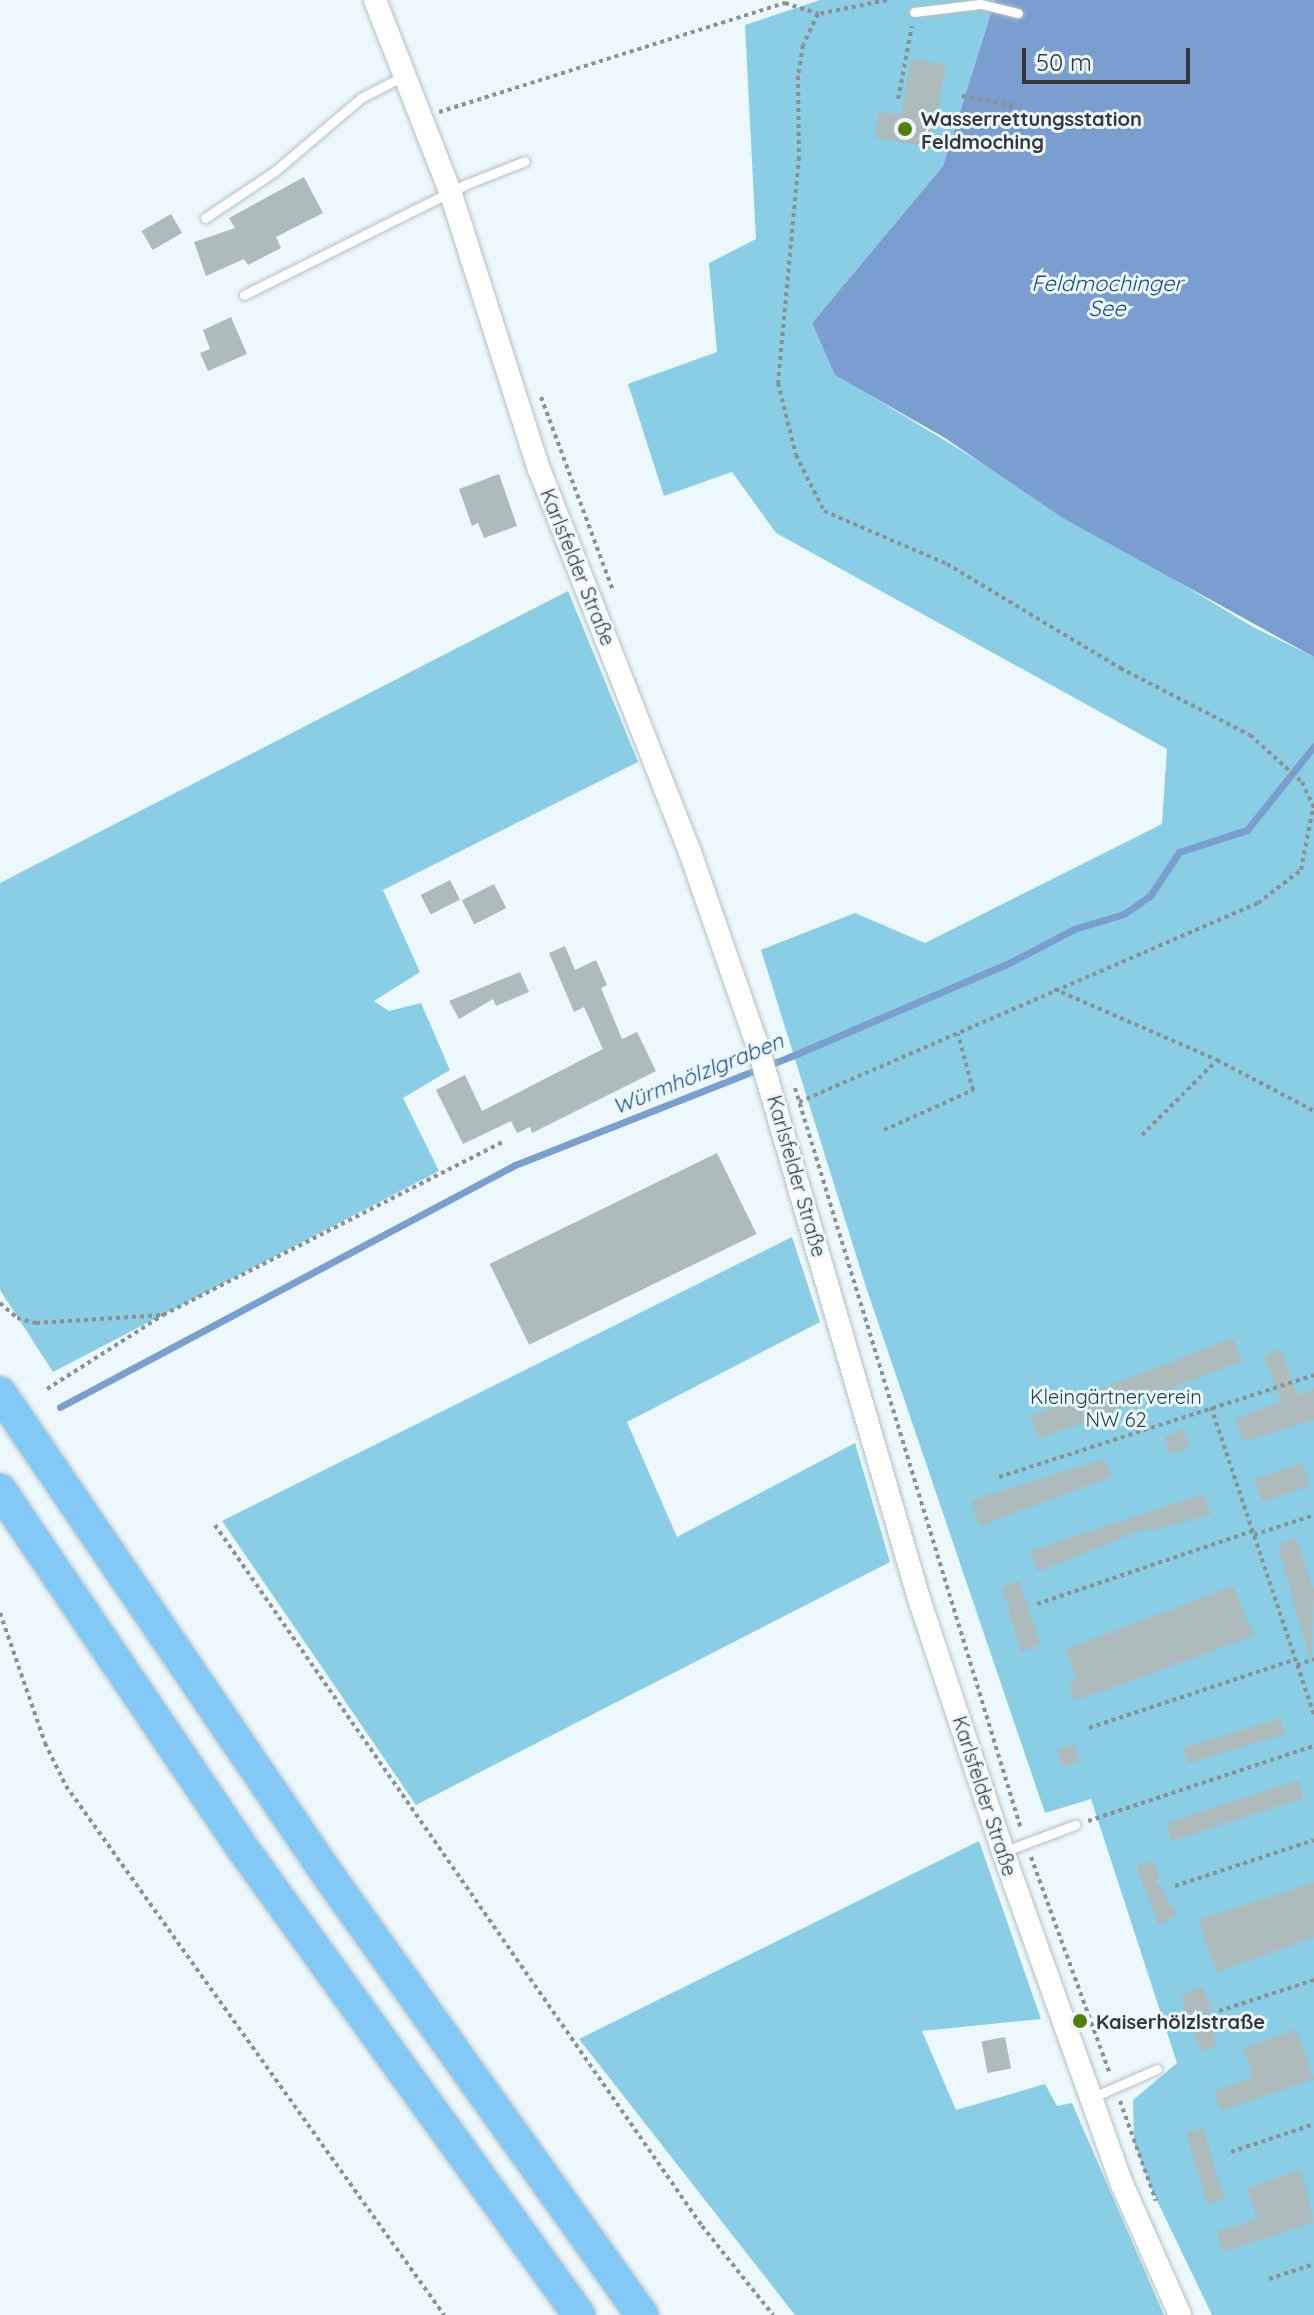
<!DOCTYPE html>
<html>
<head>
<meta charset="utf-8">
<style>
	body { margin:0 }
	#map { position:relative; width:1314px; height:2315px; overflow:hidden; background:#ecf8fc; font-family:Quicksand,sans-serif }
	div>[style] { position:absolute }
	.green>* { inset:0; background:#89cee4 }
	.water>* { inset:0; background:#7a9ed0 }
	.stream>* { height:7px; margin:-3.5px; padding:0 3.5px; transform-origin:3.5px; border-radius:3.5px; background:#7a9ed0 }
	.building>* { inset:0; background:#aebbbc; transform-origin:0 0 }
	.path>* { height:4px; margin-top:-2px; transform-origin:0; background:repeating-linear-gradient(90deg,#899194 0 4px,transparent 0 8px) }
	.roads { filter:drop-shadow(0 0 2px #b4c0c4) drop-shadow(0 0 2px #b4c0c4) }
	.service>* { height:9px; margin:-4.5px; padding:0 4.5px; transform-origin:4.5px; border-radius:4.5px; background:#fff }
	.tertiary>* { height:22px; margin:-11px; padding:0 11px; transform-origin:11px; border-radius:11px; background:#fff }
	.motorway>* { height:32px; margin:-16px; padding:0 16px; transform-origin:16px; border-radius:16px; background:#83c9f8 }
	.dots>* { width:22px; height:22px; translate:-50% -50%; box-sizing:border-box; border:4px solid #ecf8fc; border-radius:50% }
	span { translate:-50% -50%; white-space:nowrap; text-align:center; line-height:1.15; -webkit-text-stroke:6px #ecf8fc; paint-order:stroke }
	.poi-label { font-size:20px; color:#34383a; font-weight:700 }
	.left { translate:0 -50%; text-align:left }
	.street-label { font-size:20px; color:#34383a }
	.park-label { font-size:20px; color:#1e434e }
	.water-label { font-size:22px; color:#1d4b89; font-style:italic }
	.scale { position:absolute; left:1022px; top:48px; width:168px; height:36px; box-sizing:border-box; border:4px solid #34383a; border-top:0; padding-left:10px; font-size:24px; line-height:28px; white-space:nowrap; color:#34383a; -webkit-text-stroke:6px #ecf8fc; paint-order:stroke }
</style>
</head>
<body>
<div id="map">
	<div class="green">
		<div style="clip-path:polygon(820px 0,995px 0,943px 166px,812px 323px,835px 374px,1253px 627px,1314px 657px,1314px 2315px,1212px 2315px,1150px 2186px,1134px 2142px,1133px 2100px,1177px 2063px,1091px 1799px,1045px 1813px,866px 1287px,761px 950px,855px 913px,925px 943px,1162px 824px,1167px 749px,776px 533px,732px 472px,664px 496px,628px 384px,717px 352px,709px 263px,756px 239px,745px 25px)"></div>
		<div style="clip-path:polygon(568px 591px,638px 762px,383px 890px,420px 972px,374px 1001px,389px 1011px,421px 1003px,450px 1070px,403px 1098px,439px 1171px,53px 1372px,0 1290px,0 883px)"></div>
		<div style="clip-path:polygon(792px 1237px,820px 1322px,627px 1422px,677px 1537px,855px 1443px,890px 1562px,416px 1805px,222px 1521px)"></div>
		<div style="clip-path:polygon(979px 1841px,1041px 2019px,922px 2031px,956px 2110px,1045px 2084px,1057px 2106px,1072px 2103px,1164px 2315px,795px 2315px,579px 2039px)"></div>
	</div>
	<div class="water">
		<div style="clip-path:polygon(995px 0,1314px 0,1314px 657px,1063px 518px,945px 438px,835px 375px,812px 323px,943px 166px)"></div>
	</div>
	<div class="stream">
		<div style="left:60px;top:1407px;width:515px;rotate:-28.01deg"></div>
		<div style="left:515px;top:1165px;width:298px;rotate:-21.5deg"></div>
		<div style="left:792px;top:1056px;width:238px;rotate:-23.2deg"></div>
		<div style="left:1011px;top:962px;width:71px;rotate:-27.6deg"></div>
		<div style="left:1074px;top:929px;width:52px;rotate:-16.7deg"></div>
		<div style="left:1124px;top:914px;width:32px;rotate:-35deg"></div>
		<div style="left:1150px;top:896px;width:53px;rotate:-56.6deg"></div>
		<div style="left:1179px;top:852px;width:71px;rotate:-17.9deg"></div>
		<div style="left:1247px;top:830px;width:107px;rotate:-51.4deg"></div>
	</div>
	<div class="building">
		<div style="clip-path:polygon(911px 59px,946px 65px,930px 148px,875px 137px,879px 111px,901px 115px)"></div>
		<div style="clip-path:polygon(304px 177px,323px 213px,276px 237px,281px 248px,248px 265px,244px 259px,206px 276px,194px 242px,235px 228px,229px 218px)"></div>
		<div style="left:171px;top:214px;width:22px;height:34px;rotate:60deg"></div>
		<div style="clip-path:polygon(231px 317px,247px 354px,208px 371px,200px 353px,210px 349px,203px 330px)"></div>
		<div style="clip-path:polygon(499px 474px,517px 526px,484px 538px,478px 523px,472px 526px,459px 489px)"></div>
		<div style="left:450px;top:880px;width:22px;height:33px;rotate:63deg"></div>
		<div style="left:494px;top:884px;width:27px;height:36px;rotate:63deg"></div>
		<div style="clip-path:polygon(565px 946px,575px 970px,596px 960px,607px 985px,601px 988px,622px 1039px,637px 1032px,656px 1071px,532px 1133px,530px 1127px,517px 1133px,511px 1121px,463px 1144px,436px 1090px,465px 1075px,482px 1111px,603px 1049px,584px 1007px,574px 1012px,549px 953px)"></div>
		<div style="clip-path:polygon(520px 972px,529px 992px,496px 1006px,493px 999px,459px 1019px,449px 1001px)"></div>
		<div style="left:717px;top:1153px;width:90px;height:253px;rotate:64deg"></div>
		<div style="left:1233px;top:1338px;width:25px;height:217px;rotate:69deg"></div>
		<div style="clip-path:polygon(1280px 1349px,1298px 1395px,1314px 1389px,1314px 1420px,1243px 1442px,1235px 1419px,1281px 1401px,1264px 1356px)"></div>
		<div style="left:1183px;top:1429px;width:19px;height:21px;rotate:69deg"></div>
		<div style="clip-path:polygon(1105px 1459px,1111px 1477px,980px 1526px,972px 1500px)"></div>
		<div style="left:1302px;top:1463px;width:24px;height:50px;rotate:71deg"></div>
		<div style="clip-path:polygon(1204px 1494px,1211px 1515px,1150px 1531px,1149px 1527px,1038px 1572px,1030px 1551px)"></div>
		<div style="clip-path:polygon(1296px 1538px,1314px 1590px,1311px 1663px,1278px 1545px)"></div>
		<div style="clip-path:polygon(1019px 1581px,1041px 1644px,1021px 1652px,1002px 1587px)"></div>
		<div style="clip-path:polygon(1233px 1586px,1254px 1636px,1075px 1701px,1069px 1683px,1076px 1680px,1066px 1649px)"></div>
		<div style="left:1280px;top:1718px;width:17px;height:101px;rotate:73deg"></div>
		<div style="left:1074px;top:1744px;width:18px;height:18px;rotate:71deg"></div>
		<div style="left:1298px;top:1780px;width:19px;height:139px;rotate:72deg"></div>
		<div style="clip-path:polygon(1153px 1861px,1160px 1879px,1156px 1880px,1177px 1915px,1159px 1926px,1136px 1866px)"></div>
		<div style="clip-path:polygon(1314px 1882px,1314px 1937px,1217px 1972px,1198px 1920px)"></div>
		<div style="clip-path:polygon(1202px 1986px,1212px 2007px,1208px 2009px,1217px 2046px,1200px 2051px,1181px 1996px)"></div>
		<div style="clip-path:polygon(1296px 2029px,1314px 2079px,1221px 2111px,1214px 2091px,1253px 2077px,1244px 2048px)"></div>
		<div style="left:1005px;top:2037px;width:32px;height:24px;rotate:79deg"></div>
		<div style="left:1203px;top:2128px;width:74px;height:18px;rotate:73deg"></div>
		<div style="clip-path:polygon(1301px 2170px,1314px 2222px,1223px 2252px,1217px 2232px,1257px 2219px,1247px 2188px)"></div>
	</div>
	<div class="path">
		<div style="left:887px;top:0;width:70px;rotate:168.5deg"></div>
		<div style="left:818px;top:14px;width:34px;rotate:116deg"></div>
		<div style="left:803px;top:45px;width:31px;rotate:99deg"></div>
		<div style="left:798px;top:76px;width:81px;rotate:89.3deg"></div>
		<div style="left:799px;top:157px;width:227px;rotate:95.3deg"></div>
		<div style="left:778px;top:383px;width:74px;rotate:76deg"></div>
		<div style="left:796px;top:455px;width:63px;rotate:63.4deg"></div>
		<div style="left:824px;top:511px;width:134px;rotate:23.3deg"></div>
		<div style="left:947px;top:564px;width:202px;rotate:31deg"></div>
		<div style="left:1120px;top:668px;width:146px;rotate:27.3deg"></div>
		<div style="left:1250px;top:735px;width:70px;rotate:42.1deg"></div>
		<div style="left:1302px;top:782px;width:29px;rotate:65deg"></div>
		<div style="left:962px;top:96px;width:54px;rotate:10.7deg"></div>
		<div style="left:898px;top:99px;width:74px;rotate:-79.1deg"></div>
		<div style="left:439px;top:112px;width:363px;rotate:-17.5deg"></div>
		<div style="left:785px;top:3px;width:35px;rotate:18deg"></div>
		<div style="left:541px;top:397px;width:207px;rotate:69.6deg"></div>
		<div style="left:1054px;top:989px;width:178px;rotate:23.5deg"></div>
		<div style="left:1217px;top:1060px;width:110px;rotate:27.7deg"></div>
		<div style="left:795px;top:1088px;width:775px;rotate:73.04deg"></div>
		<div style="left:799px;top:1102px;width:500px;rotate:-23.44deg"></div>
		<div style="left:1258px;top:903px;width:54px;rotate:-37.5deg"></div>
		<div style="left:1301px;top:870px;width:63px;rotate:-79deg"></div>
		<div style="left:884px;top:1130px;width:98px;rotate:-24.2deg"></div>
		<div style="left:973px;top:1090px;width:58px;rotate:-105deg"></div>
		<div style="left:1142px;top:1135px;width:106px;rotate:-45deg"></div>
		<div style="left:0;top:1303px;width:23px;rotate:41deg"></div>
		<div style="left:17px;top:1318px;width:20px;rotate:15deg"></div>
		<div style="left:36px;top:1323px;width:127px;rotate:-3.6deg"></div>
		<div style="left:47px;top:1389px;width:138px;rotate:-32.5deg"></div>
		<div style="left:163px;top:1315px;width:383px;rotate:-27deg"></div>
		<div style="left:1211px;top:1407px;width:324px;rotate:71.5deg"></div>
		<div style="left:999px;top:1477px;width:331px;rotate:-17.9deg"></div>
		<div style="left:215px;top:1525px;width:854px;rotate:55.21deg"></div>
		<div style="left:702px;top:2226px;width:114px;rotate:51.4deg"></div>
		<div style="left:1254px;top:1535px;width:63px;rotate:-18.4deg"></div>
		<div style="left:1037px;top:1604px;width:228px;rotate:-18.7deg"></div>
		<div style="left:0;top:1613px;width:138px;rotate:70.9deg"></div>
		<div style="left:45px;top:1743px;width:48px;rotate:64deg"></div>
		<div style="left:66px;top:1786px;width:650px;rotate:54.45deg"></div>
		<div style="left:1297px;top:1665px;width:18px;rotate:-19deg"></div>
		<div style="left:1089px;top:1728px;width:218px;rotate:-18.4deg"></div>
		<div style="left:1088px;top:1821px;width:238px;rotate:-18.4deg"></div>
		<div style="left:1031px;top:1857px;width:231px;rotate:70deg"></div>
		<div style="left:1175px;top:1886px;width:146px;rotate:-18.3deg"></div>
		<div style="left:1219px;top:2011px;width:100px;rotate:-18.1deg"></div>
		<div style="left:1120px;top:2101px;width:106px;rotate:70.2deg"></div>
		<div style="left:1231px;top:2152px;width:88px;rotate:-18.6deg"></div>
		<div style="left:1269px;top:2279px;width:47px;rotate:-18.4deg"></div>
	</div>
	<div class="roads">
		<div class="service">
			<div style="left:914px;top:12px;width:67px;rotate:-6.8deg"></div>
			<div style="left:981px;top:4px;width:38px;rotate:14deg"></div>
			<div style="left:205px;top:218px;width:84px;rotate:-33.9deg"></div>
			<div style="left:275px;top:171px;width:113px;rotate:-40.3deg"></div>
			<div style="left:361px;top:98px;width:47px;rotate:-27.6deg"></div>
			<div style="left:244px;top:295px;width:249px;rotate:-26.5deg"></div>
			<div style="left:467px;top:184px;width:62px;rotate:-21.6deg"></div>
			<div style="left:1003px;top:1852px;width:77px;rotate:-20.6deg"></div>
			<div style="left:1091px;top:2098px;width:72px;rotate:-23.7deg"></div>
		</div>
		<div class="tertiary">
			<div style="left:375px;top:0;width:208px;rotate:68.6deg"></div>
			<div style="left:451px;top:194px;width:289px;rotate:72.3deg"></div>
			<div style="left:539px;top:469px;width:412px;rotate:68.5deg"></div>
			<div style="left:690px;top:852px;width:203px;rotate:70.8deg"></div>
			<div style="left:757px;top:1044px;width:581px;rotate:73.72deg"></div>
			<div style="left:920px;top:1602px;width:263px;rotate:71.6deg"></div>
			<div style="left:1003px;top:1852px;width:353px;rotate:70.3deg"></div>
			<div style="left:1122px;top:2184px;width:143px;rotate:66.1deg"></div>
		</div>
		<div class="motorway">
			<div style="left:0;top:1393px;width:583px;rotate:55.76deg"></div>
			<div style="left:328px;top:1875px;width:541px;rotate:54.49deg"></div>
			<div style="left:0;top:1490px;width:425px;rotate:55.9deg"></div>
			<div style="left:238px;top:1842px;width:583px;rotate:54.21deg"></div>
		</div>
	</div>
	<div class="dots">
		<div style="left:905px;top:129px;background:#548009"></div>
		<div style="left:1080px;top:2021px;background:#548009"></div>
	</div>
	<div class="poi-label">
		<span class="left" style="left:921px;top:130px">Wasserrettungsstation<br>Feldmoching</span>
		<span class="left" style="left:1096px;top:2021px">Kaiserhölzlstraße</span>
	</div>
	<div class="street-label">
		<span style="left:578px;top:567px;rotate:68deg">Karlsfelder Straße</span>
		<span style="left:797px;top:1176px;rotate:74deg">Karlsfelder Straße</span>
		<span style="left:985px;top:1796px;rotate:72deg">Karlsfelder Straße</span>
	</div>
	<div class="park-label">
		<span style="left:1116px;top:1408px">Kleingärtnerverein<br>NW 62</span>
	</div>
	<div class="water-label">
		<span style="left:1107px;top:296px">Feldmochinger<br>See</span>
		<span style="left:698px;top:1074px;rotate:-22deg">Würmhölzlgraben</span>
	</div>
	<div class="scale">50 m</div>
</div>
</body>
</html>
